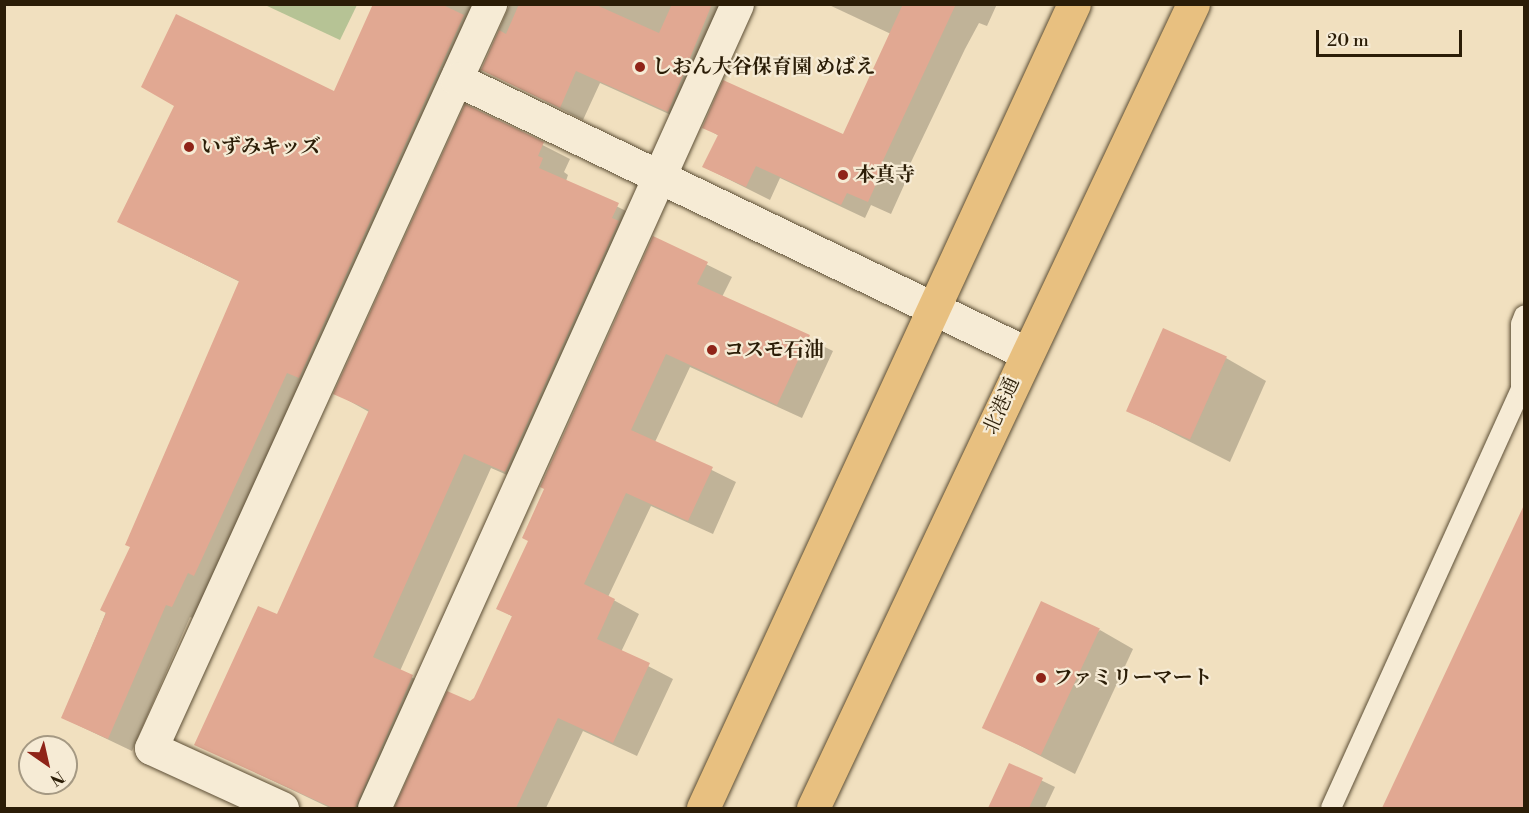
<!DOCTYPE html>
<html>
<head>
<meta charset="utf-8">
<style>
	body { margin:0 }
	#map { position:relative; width:1529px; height:813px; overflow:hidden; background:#f1e0bf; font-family:"Libre Bodoni","Noto Serif JP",serif }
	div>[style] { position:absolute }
	.green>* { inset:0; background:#b6c395 }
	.shadow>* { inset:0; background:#0003 }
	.building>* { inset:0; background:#e1a892; transform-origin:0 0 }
	.roads { filter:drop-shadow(0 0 2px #5c4e35) drop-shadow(0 0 2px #5c4e35) }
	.lane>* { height:20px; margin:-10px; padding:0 10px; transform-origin:10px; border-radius:10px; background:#f6ebd5 }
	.street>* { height:33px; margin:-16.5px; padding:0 16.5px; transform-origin:16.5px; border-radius:16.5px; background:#f6ebd5 }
	.secondary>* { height:33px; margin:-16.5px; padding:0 16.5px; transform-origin:16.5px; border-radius:16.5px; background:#f6ebd5 }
	.primary>* { height:33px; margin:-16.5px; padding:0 16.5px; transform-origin:16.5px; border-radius:16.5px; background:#e8c080 }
	.dots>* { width:16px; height:16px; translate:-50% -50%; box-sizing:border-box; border:3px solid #f6ebd5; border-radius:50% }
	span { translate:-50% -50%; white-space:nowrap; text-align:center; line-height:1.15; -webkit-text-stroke:4.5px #f6ebd5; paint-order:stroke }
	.poi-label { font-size:20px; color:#2b1d07; font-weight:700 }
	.left { translate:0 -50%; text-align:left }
	.street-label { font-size:20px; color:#2b1d07 }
	.frame { position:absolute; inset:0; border:6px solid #2b1d07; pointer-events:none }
	.north { position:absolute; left:18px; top:735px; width:60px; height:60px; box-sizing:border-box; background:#f6ebd5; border:2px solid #a59983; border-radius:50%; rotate:146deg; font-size:16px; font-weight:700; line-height:24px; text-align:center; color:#2b1d07 }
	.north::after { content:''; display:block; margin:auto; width:21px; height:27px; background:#8f2418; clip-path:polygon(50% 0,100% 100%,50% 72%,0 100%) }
	.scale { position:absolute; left:1316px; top:30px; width:146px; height:27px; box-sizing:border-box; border:3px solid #2b1d07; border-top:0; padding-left:8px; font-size:18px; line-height:21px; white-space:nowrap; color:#2b1d07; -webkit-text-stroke:4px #f6ebd5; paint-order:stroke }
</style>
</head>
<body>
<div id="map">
	<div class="green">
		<div style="clip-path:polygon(265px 5px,357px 5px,340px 40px)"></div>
	</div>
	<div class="shadow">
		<div style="clip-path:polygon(376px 4px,501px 4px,196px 619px,190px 617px,132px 751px,63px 718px,240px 282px,119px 222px,335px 93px)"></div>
		<div style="clip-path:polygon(510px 4px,742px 4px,691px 124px,600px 83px,583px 120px,482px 69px)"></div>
		<div style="clip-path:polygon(827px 4px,997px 4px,987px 26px,979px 23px,965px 49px,902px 181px,905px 183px,891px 214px,871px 205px,865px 218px,780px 178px,770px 200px,704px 167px,719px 136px,704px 127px,843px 136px,891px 34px)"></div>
		<div style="clip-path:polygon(466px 106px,570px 159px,564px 172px,568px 175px,566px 181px,644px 220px,532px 486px,491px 468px,400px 671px,439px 692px,387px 808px,330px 808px,196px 744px,278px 616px,369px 412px,335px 393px)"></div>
		<div style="clip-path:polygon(653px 238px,732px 277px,722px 297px,833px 351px,802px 418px,690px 367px,655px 442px,736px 482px,713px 534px,651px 506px,608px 597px,639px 614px,621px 652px,673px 679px,637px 756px,583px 731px,546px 808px,395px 808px,448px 693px,470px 703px,475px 699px,513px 617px,498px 608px,530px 541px)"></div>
		<div style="clip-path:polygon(1226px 358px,1266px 381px,1230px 462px,1127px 410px)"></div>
		<div style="clip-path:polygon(1524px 508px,1524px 808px,1384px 808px)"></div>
		<div style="clip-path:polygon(1100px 630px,1133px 649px,1075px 774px,984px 727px)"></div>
		<div style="clip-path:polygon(1010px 765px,1055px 787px,1045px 808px,990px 808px)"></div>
	</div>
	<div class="building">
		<div style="clip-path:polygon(373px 4px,441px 4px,464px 15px,299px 378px,287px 373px,194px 576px,188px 573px,172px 607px,166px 605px,108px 739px,61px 718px,106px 613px,100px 610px,130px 547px,125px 545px,239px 281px,117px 222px,174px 106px,141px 87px,176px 14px,334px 91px)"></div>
		<div style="clip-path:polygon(519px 4px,594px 4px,659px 33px,672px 4px,712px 4px,668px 112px,576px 71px,560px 108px,481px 70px,499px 30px,506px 34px)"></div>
		<div style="clip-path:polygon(903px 4px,956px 4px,880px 167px,883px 169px,868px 202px,847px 193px,841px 205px,756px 166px,746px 187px,702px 167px,718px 135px,702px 128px,723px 80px,843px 134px)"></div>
		<div style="clip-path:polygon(465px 104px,544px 142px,538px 156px,543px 158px,539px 168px,619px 203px,612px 218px,619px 221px,505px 472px,464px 454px,373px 657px,413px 675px,355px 808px,333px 808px,194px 745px,258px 606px,277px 614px,369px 410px,333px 394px)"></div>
		<div style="clip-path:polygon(653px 236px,708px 262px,697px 284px,810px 335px,777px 405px,666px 354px,631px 430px,713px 467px,688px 521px,626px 493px,584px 584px,615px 599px,597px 639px,650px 663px,613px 743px,558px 718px,516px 808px,394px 808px,447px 691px,470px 701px,474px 698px,512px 616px,496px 609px,528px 541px,522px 538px,544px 489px,540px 487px)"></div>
		<div style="left:1163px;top:328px;width:70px;height:91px;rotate:24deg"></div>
		<div style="clip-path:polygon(1524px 505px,1524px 808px,1382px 808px)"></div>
		<div style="left:1041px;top:601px;width:65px;height:140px;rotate:25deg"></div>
		<div style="clip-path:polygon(1009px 763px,1043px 778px,1029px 808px,988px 808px)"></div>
	</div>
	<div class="roads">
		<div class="lane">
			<div style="left:1331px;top:808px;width:460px;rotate:-65.6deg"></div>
			<div style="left:1521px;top:389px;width:65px;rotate:-90deg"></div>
			<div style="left:1521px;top:324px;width:9px;rotate:-69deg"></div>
		</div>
		<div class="street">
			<div style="left:282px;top:808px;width:144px;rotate:-155.4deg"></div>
			<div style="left:151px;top:748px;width:818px;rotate:-65.5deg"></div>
			<div style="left:374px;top:808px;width:882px;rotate:-65.7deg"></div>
		</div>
		<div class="secondary">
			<div style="left:456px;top:79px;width:632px;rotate:25.67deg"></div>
		</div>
		<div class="primary">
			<div style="left:703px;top:808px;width:885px;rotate:-65.23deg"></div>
			<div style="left:813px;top:808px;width:889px;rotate:-64.7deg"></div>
		</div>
	</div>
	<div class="dots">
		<div style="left:640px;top:67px;background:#8f2418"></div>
		<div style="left:189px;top:147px;background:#8f2418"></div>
		<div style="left:843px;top:175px;background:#8f2418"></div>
		<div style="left:712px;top:350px;background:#8f2418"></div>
		<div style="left:1041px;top:678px;background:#8f2418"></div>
	</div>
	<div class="poi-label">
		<span class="left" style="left:652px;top:67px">しおん大谷保育園 めばえ</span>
		<span class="left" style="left:201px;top:147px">いずみキッズ</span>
		<span class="left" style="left:855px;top:175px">本真寺</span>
		<span class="left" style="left:724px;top:350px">コスモ石油</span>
		<span class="left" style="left:1053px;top:678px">ファミリーマート</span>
	</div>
	<div class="street-label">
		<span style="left:1002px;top:406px;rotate:-66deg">北港通</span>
	</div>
	<div class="frame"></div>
	<div class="north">N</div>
	<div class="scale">20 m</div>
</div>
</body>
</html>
